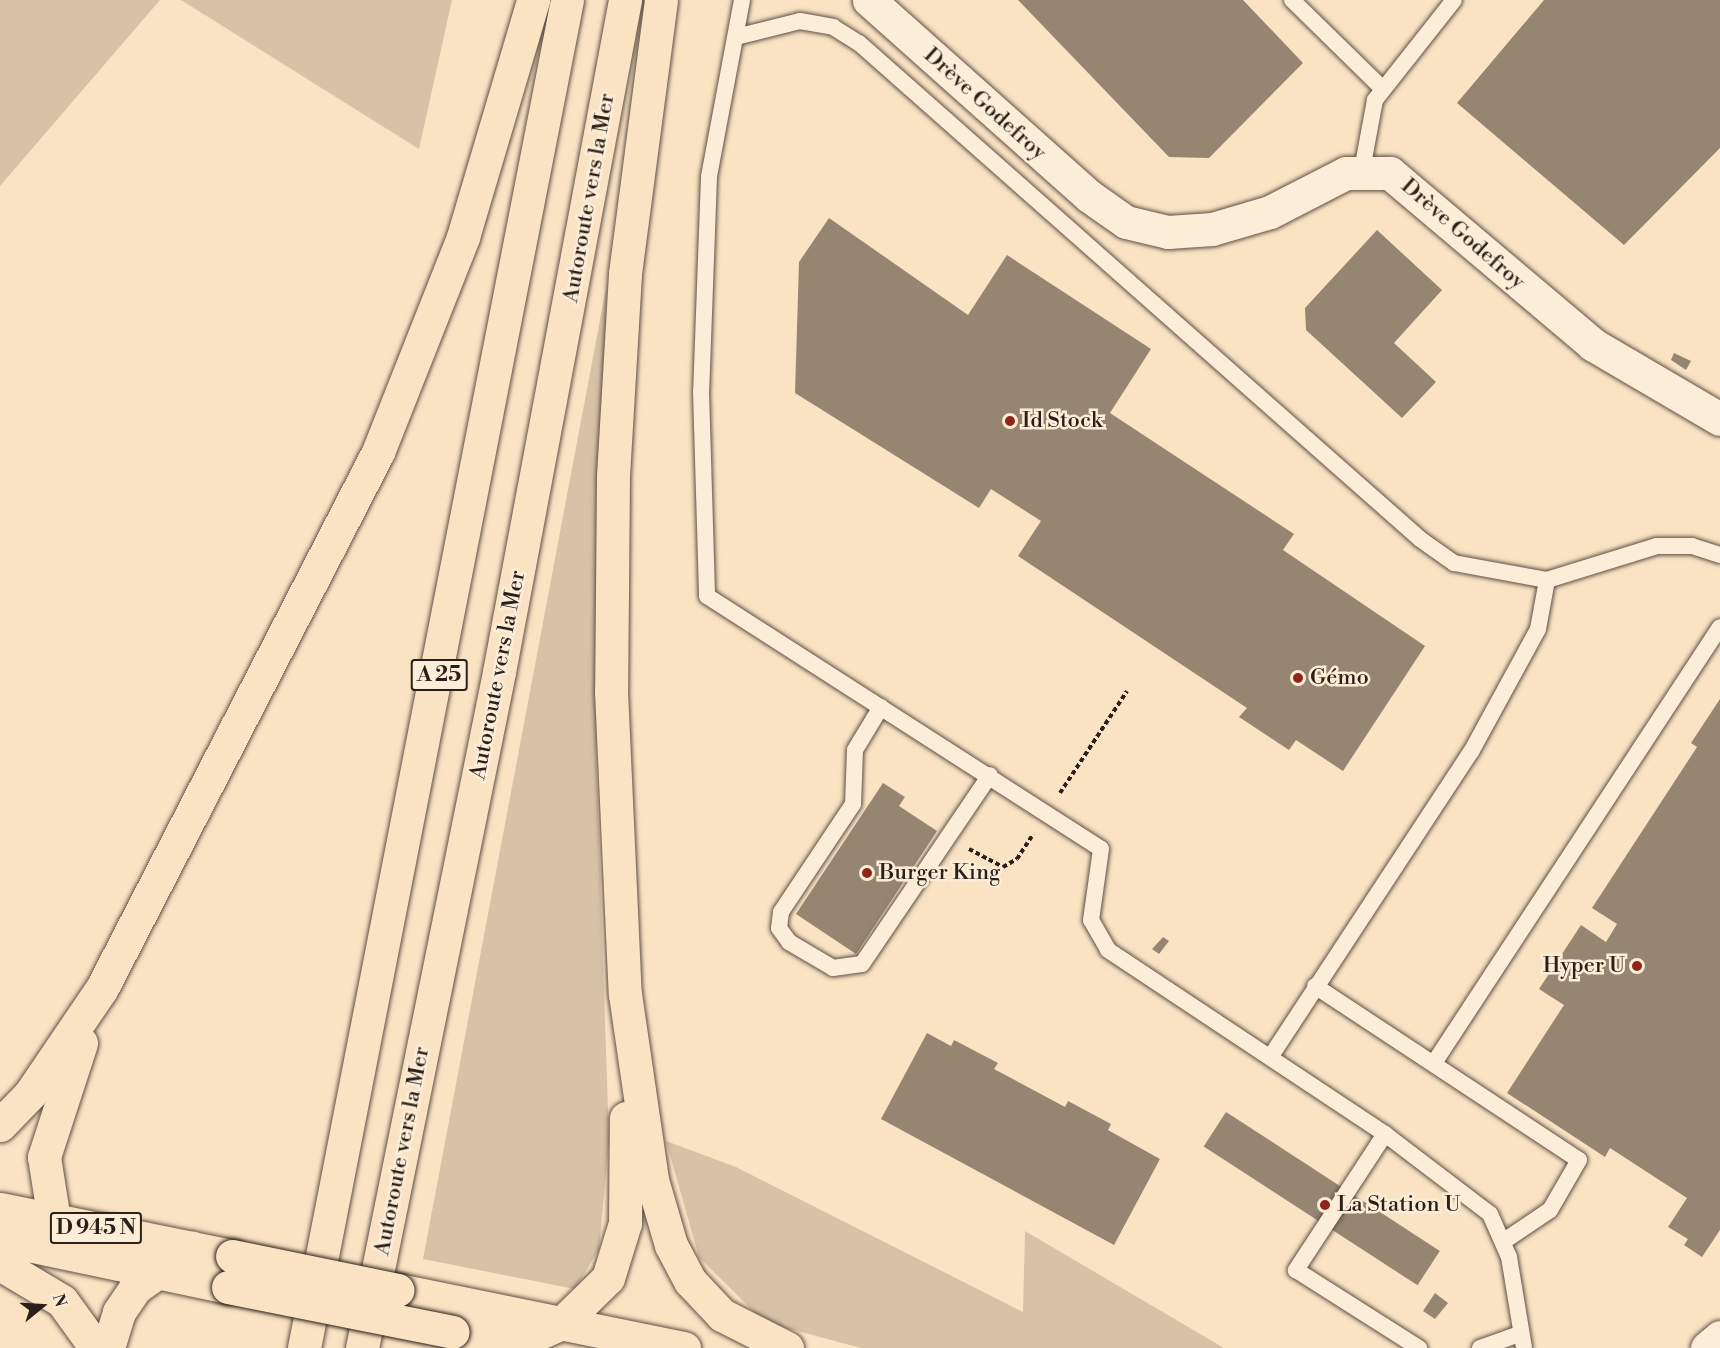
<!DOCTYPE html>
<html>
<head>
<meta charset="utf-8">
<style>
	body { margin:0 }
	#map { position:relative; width:1720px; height:1348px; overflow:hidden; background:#fae3c3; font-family:"Libre Bodoni",serif }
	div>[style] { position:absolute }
	.green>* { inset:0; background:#d7c2a6 }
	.building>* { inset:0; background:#968571; transform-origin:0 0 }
	.path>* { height:4px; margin-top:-2px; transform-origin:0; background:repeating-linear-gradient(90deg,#2a1f19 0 4.5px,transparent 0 7.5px) }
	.roads { filter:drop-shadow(0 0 2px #5e5044) drop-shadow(0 0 2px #5e5044) }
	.service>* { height:16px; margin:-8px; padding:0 8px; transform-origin:8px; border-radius:8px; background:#fcedd8 }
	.minor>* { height:33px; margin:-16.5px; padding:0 16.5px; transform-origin:16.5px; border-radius:16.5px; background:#fcedd8 }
	.tertiary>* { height:33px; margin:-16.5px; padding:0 16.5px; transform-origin:16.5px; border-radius:16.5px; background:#fcedd8 }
	.primary>* { height:33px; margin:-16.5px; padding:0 16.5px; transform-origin:16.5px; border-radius:16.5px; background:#fae3c3 }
	.motorway>* { height:33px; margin:-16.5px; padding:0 16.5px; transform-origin:16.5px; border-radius:16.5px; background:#fae3c3 }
	.bridges { filter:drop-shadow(0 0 2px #2a1f19) drop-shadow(0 0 2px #2a1f19) }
	.primary-bridge>* { height:33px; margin:-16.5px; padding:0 16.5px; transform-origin:16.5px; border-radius:16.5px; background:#fae3c3 }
	.dots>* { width:16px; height:16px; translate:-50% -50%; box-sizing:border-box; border:3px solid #fcedd8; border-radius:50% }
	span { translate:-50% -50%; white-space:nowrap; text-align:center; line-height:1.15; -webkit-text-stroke:5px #fcedd8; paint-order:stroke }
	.shield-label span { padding:2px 4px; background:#fcedd8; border:2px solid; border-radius:4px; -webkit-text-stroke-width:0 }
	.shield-label { font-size:21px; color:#2a1f19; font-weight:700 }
	.street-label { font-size:22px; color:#2a1f19 }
	.poi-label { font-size:22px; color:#2a1f19 }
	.left { translate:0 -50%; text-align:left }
	.right { translate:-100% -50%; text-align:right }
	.north { position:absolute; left:12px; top:1276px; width:60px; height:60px; -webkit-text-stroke:4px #fcedd8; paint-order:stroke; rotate:72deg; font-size:16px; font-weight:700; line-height:24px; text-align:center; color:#2a1f19 }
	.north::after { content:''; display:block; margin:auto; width:21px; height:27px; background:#2a1f19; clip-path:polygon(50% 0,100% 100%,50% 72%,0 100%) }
</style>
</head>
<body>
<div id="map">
	<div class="green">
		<div style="clip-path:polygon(0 0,160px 0,0 186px)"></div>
		<div style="clip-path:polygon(181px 0,452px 0,419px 149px)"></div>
		<div style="clip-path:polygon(607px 283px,596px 750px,609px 1140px,599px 1249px,575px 1289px,423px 1259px)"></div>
		<div style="clip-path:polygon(666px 1141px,736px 1167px,1023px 1312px,1025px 1231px,1224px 1348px,861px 1348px,764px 1322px,699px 1257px)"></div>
	</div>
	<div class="building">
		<div style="clip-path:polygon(1018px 0,1243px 0,1303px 63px,1209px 158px,1169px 157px)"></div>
		<div style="clip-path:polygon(1544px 0,1720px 0,1720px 148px,1624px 245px,1457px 103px)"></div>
		<div style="clip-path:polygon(829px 218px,968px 315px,1007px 255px,1151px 349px,1110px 413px,1294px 534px,1283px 550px,1425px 646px,1343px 771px,1296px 740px,1289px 750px,1239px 717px,1247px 708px,1018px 556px,1041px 521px,991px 489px,979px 508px,795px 393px,799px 262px)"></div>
		<div style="clip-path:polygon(1377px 230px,1442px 290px,1394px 343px,1436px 382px,1402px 418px,1306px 330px,1305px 308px)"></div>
		<div style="clip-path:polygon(1674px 353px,1691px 361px,1686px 370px,1671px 360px)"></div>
		<div style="clip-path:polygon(1720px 699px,1720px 1230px,1702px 1257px,1684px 1245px,1688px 1239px,1668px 1227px,1687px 1198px,1610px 1148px,1605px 1157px,1507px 1093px,1564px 1005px,1539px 989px,1581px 925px,1606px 942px,1617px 924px,1592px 908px,1697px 747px,1691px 743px)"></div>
		<div style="clip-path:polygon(883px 783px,905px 797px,899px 806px,937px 831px,856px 954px,796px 914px)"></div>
		<div style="clip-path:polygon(1163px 937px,1169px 941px,1159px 954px,1152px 949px)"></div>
		<div style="clip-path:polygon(927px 1033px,951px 1046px,954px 1040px,998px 1063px,994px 1069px,1065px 1107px,1068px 1101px,1111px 1124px,1108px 1130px,1160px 1159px,1114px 1245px,881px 1119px)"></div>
		<div style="left:1226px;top:1112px;width:255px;height:41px;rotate:33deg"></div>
		<div style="clip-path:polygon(1435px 1293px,1448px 1303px,1435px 1319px,1423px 1311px)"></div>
	</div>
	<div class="path">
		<div style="left:1060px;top:793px;width:122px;rotate:-56.7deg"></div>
		<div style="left:969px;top:849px;width:38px;rotate:28deg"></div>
		<div style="left:1003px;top:867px;width:16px;rotate:-30deg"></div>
		<div style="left:1017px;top:859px;width:30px;rotate:-57deg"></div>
	</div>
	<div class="roads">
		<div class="service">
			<div style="left:742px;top:0;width:180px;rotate:100.6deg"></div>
			<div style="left:709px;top:177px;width:214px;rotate:92.1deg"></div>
			<div style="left:701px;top:391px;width:205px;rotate:88.3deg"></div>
			<div style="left:707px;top:596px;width:468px;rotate:32.7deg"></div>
			<div style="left:1101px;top:849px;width:72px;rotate:98deg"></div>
			<div style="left:1091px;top:920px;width:34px;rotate:60deg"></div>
			<div style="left:1108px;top:950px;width:333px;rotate:33.6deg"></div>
			<div style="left:1385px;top:1134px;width:132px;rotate:37.3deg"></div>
			<div style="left:1490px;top:1214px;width:47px;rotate:66.2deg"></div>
			<div style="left:1509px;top:1257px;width:92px;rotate:80.6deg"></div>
			<div style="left:1292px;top:0;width:126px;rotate:44.4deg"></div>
			<div style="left:736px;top:37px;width:66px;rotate:-14deg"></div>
			<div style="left:800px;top:21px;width:34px;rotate:10deg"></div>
			<div style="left:833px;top:27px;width:31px;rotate:32deg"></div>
			<div style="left:859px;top:43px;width:749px;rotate:41.48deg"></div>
			<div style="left:1420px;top:539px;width:42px;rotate:35.2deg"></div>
			<div style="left:1454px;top:563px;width:95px;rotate:10.4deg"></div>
			<div style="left:1547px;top:580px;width:115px;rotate:-17.2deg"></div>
			<div style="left:1657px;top:546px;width:35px"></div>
			<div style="left:1692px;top:546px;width:29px;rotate:18deg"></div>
			<div style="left:1362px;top:170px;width:71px;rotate:-79.5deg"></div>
			<div style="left:1375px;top:100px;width:127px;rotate:-51.7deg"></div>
			<div style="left:881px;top:707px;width:50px;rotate:121.2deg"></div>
			<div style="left:855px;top:750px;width:54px;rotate:92.1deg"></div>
			<div style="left:853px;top:804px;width:130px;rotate:123.7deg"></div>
			<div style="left:781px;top:912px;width:16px;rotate:97deg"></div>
			<div style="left:779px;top:928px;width:17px;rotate:54deg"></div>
			<div style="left:789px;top:942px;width:51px;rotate:30.6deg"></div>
			<div style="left:833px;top:968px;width:29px;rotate:-8deg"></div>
			<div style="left:862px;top:964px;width:228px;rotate:-55.9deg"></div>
			<div style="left:1315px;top:986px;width:316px;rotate:33.4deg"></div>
			<div style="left:1579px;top:1160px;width:58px;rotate:120.1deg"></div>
			<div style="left:1550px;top:1210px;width:55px;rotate:146deg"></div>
			<div style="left:1271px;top:1056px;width:364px;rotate:-56.7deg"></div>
			<div style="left:1471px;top:752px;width:140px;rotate:-61.4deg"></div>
			<div style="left:1538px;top:629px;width:50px;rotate:-79.6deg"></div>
			<div style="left:1434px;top:1063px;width:521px;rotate:-56.74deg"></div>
			<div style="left:1385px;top:1134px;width:163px;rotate:123.2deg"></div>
			<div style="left:1296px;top:1270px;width:146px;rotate:32.4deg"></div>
			<div style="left:1480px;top:1348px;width:41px;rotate:-19.7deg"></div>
		</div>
		<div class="minor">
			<div style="left:869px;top:0;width:295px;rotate:41.7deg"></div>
			<div style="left:1089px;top:196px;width:45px;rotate:35.1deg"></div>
			<div style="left:1126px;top:222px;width:43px;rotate:13.4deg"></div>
			<div style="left:1168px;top:232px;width:44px;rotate:-3.9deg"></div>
			<div style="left:1212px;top:229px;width:60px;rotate:-16.3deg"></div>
			<div style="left:1270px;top:212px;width:85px;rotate:-27.2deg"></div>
			<div style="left:1346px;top:173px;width:44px"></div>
			<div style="left:1390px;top:173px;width:265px;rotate:40.2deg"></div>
			<div style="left:1592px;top:344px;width:148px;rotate:30.4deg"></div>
		</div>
		<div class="tertiary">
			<div style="left:1707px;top:1348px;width:17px;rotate:-40deg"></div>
		</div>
		<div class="primary">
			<div style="left:0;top:1209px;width:237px;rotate:11.5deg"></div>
			<div style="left:0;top:1239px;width:233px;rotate:11.9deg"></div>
			<div style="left:398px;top:1290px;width:292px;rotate:11.5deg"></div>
			<div style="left:453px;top:1332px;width:76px;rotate:12.2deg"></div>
		</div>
		<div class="motorway">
			<div style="left:661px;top:0;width:276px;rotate:97.5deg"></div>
			<div style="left:625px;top:274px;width:203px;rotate:93.4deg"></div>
			<div style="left:613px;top:477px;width:214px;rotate:90.5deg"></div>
			<div style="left:611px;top:691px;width:303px;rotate:87.4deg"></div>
			<div style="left:625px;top:994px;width:188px;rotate:81.7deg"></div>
			<div style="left:652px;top:1180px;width:68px;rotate:73.7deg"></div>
			<div style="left:671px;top:1245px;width:41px;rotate:62.2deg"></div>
			<div style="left:690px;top:1281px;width:47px;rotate:46.7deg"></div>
			<div style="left:722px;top:1315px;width:73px;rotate:26.9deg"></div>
			<div style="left:0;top:1125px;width:43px;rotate:-45.9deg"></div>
			<div style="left:30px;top:1094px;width:128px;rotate:-55.8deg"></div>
			<div style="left:102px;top:988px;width:603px;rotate:-62.75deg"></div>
			<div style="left:378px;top:452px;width:231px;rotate:-68.4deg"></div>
			<div style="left:463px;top:237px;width:247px;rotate:-73.5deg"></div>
			<div style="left:54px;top:1220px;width:64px;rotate:-99deg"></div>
			<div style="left:44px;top:1157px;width:120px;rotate:-72deg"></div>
			<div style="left:0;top:1264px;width:72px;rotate:30.8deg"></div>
			<div style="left:62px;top:1301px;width:58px;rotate:54.1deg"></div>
			<div style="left:512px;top:1345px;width:55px;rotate:-23.7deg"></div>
			<div style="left:562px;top:1323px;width:64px;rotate:-44.4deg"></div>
			<div style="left:608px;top:1278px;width:58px;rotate:-72.8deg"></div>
			<div style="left:625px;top:1223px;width:105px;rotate:-89.5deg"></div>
			<div style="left:108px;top:1348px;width:38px;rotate:-73deg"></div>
			<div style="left:119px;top:1312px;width:29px;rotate:-56deg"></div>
			<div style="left:135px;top:1288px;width:70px;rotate:-35.1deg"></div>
			<div style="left:304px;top:1348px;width:1373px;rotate:-78.96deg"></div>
			<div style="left:362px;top:1348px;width:690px;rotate:-78.54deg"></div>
			<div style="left:499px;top:672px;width:684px;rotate:-79.38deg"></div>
		</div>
	</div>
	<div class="bridges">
		<div class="primary-bridge">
			<div style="left:232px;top:1256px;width:169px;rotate:11.6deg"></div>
			<div style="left:228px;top:1287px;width:229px;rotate:11.3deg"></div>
		</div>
	</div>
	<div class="dots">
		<div style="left:1010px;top:421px;background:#8f2418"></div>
		<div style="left:1298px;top:678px;background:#8f2418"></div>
		<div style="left:867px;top:873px;background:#8f2418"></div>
		<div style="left:1637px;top:966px;background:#8f2418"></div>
		<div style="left:1325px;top:1205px;background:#8f2418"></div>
	</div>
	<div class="shield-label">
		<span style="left:439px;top:675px">A 25</span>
		<span style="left:96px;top:1228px">D 945 N</span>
	</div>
	<div class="street-label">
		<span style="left:985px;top:104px;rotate:42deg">Drève Godefroy</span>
		<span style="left:589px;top:198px;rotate:-80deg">Autoroute vers la Mer</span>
		<span style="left:1463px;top:234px;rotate:41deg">Drève Godefroy</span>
		<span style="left:498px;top:675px;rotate:-79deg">Autoroute vers la Mer</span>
		<span style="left:402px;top:1151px;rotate:-79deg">Autoroute vers la Mer</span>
	</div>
	<div class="poi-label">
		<span class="left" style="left:1022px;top:421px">Id Stock</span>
		<span class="left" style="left:1310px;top:678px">Gémo</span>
		<span class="left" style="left:879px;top:873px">Burger King</span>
		<span class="right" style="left:1625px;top:966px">Hyper U</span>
		<span class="left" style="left:1337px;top:1205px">La Station U</span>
	</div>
	<div class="north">N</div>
</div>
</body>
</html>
